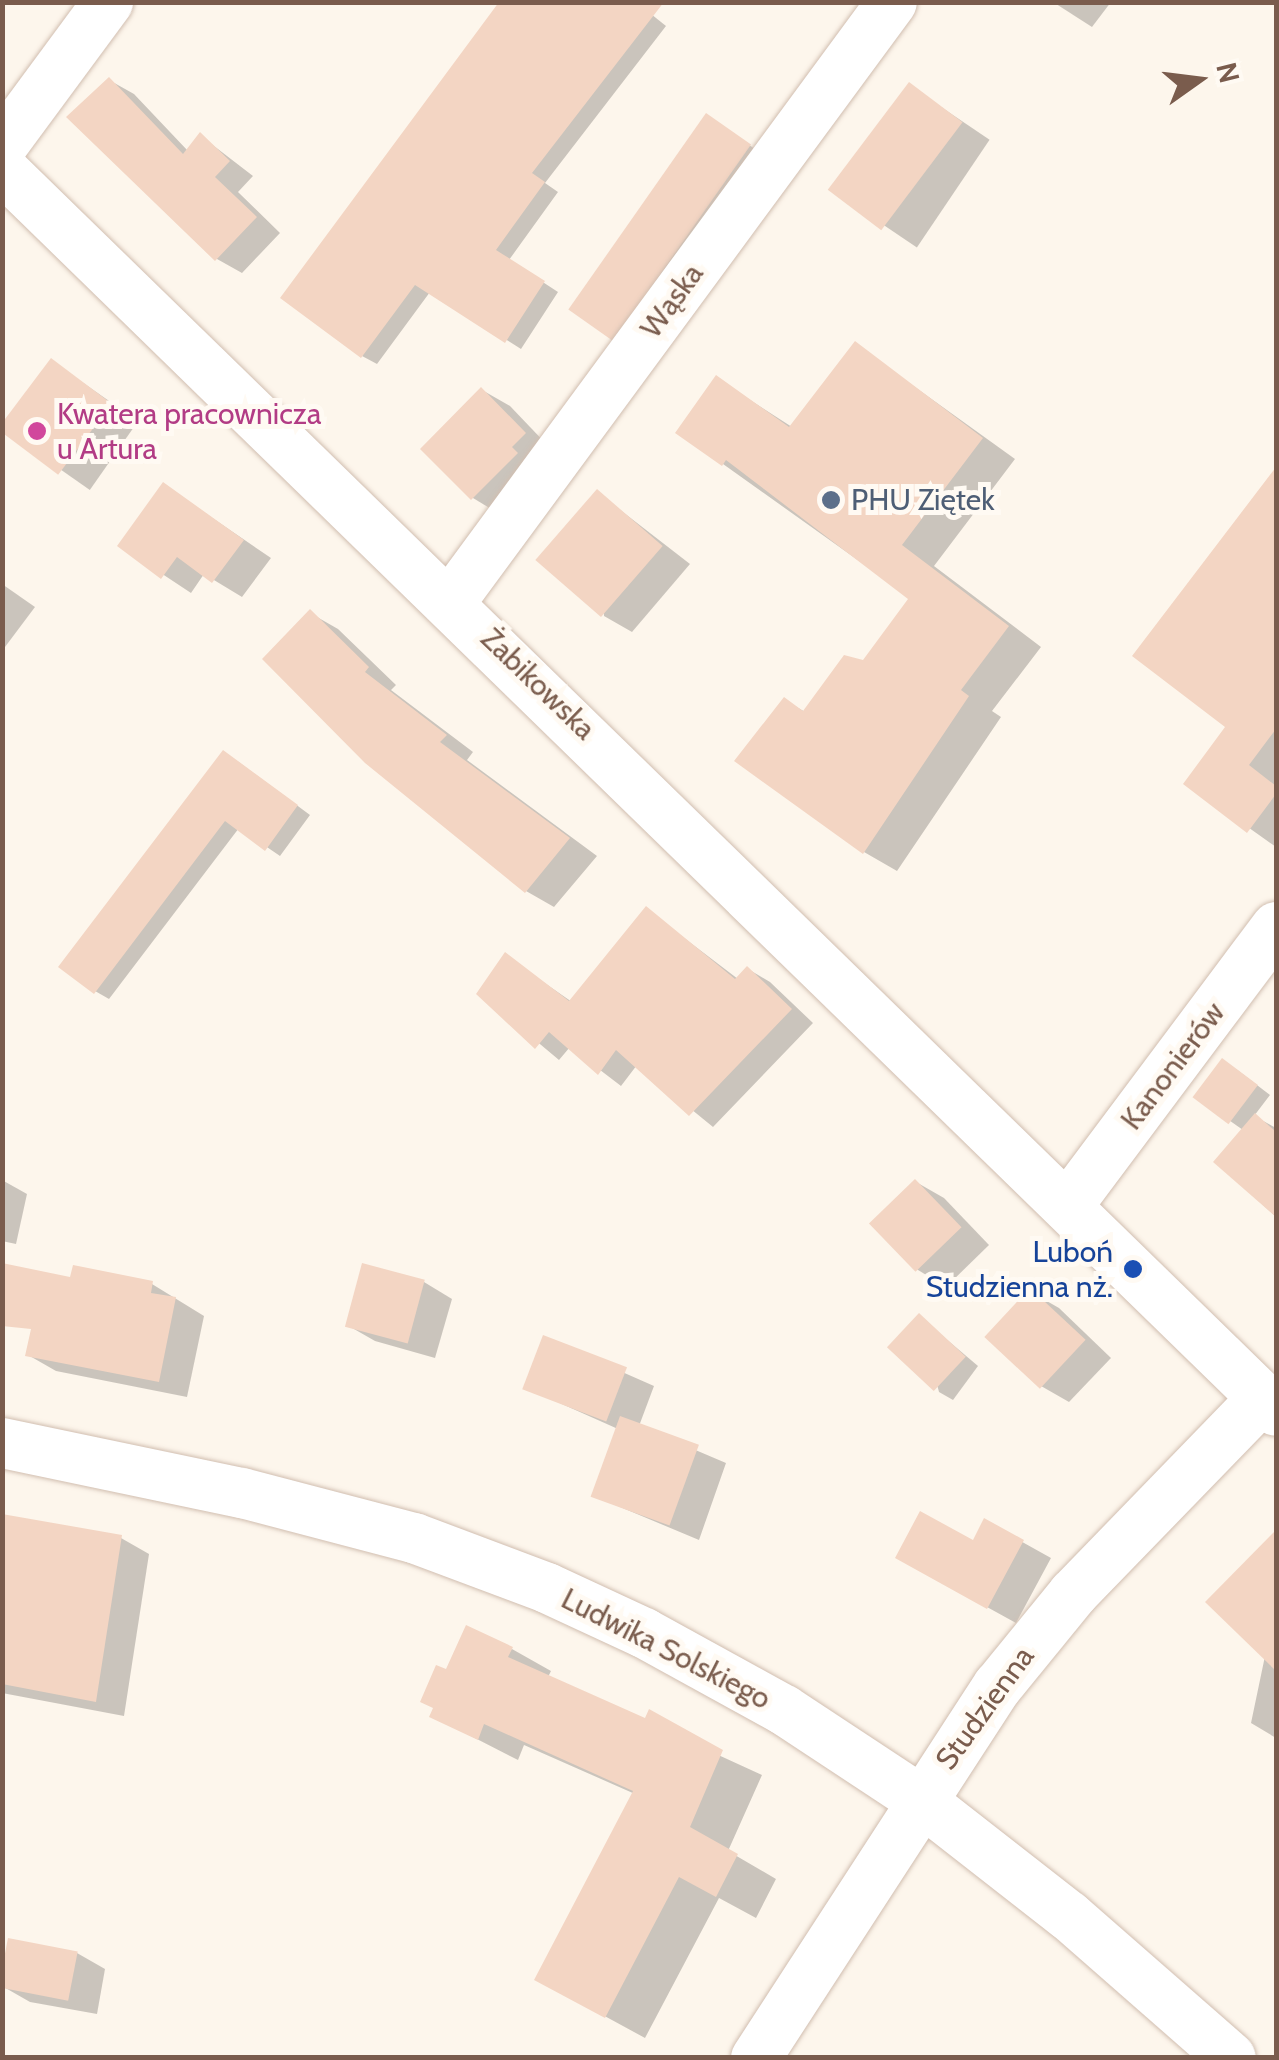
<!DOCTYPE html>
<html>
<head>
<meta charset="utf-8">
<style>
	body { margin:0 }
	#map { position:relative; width:1279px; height:2060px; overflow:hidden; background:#fdf6ec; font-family:Cabin,sans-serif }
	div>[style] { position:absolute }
	.shadow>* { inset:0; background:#0003; transform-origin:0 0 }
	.building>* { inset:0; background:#f3d5c3; transform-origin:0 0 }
	.roads { filter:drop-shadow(0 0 2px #d1beb0) drop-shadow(0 0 2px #d1beb0) }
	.minor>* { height:50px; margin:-25px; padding:0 25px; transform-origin:25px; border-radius:25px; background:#fff }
	.dots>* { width:28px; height:28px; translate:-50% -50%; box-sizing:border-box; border:5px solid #fffaf3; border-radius:50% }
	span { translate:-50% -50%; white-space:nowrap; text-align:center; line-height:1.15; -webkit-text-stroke:10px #fffaf3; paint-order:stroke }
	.street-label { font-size:30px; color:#7a5c4d }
	.hotel-label { font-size:30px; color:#b23c85 }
	.left { translate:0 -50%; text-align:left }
	.service-label { font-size:30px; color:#4e5e75 }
	.transit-label { font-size:30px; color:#164399 }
	.right { translate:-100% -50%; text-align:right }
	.frame { position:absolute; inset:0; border:5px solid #7a5c4d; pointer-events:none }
	.north { position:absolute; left:1149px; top:30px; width:100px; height:100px; -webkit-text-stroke:8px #fffaf3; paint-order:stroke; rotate:76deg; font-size:28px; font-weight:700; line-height:40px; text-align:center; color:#7a5c4d }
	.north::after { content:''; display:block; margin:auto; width:35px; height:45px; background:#7a5c4d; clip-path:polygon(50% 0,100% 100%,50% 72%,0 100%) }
</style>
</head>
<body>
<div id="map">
	<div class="shadow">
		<div style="clip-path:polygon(502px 2px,636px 2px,666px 26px,545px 183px,558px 192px,509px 260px,558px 292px,521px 349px,430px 292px,377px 364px,362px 356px)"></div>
		<div style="clip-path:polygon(1053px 2px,1111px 2px,1092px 27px)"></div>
		<div style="clip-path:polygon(109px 80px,134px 94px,188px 151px,201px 136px,253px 176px,238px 192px,280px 233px,242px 273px,217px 259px)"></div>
		<div style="left:910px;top:86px;width:96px;height:130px;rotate:34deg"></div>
		<div style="clip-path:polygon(707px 116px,774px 162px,634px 352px,609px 337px)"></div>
		<div style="clip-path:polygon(855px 344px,1015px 459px,934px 566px,1041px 647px,992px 711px,1001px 717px,897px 871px,864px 852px,785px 700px,805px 712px,864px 663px,911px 598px,723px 464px,716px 378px,792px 427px)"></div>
		<div style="left:52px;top:361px;width:105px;height:84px;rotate:35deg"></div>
		<div style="clip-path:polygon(482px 390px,510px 406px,552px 450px,501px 515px,473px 498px)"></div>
		<div style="clip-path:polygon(1276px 471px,1276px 847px,1186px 783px,1229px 727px,1136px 656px)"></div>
		<div style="clip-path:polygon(164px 485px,271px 558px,242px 597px,204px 574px,191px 593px,120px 546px)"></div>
		<div style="clip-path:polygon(597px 492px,690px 564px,632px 632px,604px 616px)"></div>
		<div style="clip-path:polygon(2px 584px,35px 607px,2px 651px)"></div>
		<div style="clip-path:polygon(310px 613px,338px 629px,396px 685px,391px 690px,473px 752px,467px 760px,597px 856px,554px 907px,526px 891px)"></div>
		<div style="clip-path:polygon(237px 761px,310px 815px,280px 856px,239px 828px,109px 999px,95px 991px)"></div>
		<div style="clip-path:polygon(646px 909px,738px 979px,748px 969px,770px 982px,813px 1023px,713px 1127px,637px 1065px,621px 1086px,570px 1047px,559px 1060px,479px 993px,506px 956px,572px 1002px)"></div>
		<div style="clip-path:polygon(1236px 1069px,1270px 1095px,1254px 1116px,1276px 1128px,1276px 1217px,1216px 1162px,1243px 1130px,1196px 1097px)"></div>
		<div style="clip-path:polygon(2px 1180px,27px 1194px,16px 1244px,2px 1241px)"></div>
		<div style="clip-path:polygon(916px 1182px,944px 1198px,989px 1245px,946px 1287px,918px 1270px,872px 1224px)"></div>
		<div style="clip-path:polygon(71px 1280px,152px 1284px,204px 1316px,187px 1397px,56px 1371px,28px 1355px)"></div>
		<div style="clip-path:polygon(424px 1282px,452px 1299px,435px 1358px,375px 1341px,347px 1325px)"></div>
		<div style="clip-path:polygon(1031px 1292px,1059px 1308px,1111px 1358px,1069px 1402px,1041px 1386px)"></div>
		<div style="clip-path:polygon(919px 1316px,978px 1366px,953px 1400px,939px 1392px)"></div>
		<div style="clip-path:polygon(545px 1338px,654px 1386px,639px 1426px,726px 1463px,699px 1540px,594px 1496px,618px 1429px,526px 1388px)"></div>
		<div style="clip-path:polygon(985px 1521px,1051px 1558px,1016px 1623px,898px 1558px,974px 1543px)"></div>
		<div style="clip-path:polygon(2px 1526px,121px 1538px,149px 1554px,124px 1716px,2px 1693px)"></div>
		<div style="clip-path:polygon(1264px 1546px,1276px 1553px,1276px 1738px,1251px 1723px,1265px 1656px)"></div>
		<div style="clip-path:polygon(512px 1649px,551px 1671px,548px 1677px,762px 1775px,728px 1851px,776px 1879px,756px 1918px,719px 1898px,645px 2038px,577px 2001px,635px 1794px,524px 1745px,518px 1760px,432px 1716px,447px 1673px)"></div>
		<div style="clip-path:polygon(10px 1941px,77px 1953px,105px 1969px,97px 2014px,30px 2002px,2px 1986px)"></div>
	</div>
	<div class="building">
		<div style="clip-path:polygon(499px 2px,664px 2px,532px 173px,545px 182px,496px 250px,545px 281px,505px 343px,415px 285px,361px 358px,280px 298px)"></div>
		<div style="clip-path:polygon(109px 77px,183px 154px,200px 132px,230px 161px,215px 177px,257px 217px,215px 261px,66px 117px)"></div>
		<div style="left:909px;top:82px;width:67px;height:135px;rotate:37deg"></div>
		<div style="left:706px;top:113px;width:55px;height:240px;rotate:35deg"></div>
		<div style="clip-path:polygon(855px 341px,983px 438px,902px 545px,1009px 626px,961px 690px,969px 696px,863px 854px,734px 761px,784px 697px,803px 711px,844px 655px,863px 660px,908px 599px,726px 460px,722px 466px,675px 433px,716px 375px,789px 427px)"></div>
		<div style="left:51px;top:358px;width:76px;height:89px;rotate:37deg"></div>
		<div style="clip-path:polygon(481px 387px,526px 433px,512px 447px,518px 453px,471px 500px,420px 449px)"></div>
		<div style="clip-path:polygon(1276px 467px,1276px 729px,1249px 765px,1276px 786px,1276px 794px,1247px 833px,1183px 784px,1225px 727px,1132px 656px)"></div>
		<div style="clip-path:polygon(163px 482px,244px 540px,212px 583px,177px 557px,161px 579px,117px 546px)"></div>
		<div style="left:597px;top:489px;width:87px;height:94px;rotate:41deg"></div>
		<div style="clip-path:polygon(310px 609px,369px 667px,365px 672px,447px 735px,440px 742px,570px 838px,525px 893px,365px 763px,262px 659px)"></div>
		<div style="clip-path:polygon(223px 750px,298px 805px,265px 851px,225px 821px,94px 994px,58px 967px)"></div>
		<div style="clip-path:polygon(646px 906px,735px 979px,747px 966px,792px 1009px,689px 1116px,616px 1050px,598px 1075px,549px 1032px,535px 1049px,476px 994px,505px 952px,569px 1001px)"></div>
		<div style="left:1222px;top:1058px;width:45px;height:49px;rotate:37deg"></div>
		<div style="clip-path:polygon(1255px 1113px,1276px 1132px,1276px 1217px,1213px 1162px)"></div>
		<div style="left:915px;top:1179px;width:67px;height:64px;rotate:46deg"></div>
		<div style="clip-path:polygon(2px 1263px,70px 1277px,73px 1265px,153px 1281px,151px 1293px,176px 1297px,159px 1382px,25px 1356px,31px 1329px,2px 1326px)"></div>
		<div style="left:362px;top:1263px;width:65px;height:66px;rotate:15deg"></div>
		<div style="left:1030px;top:1288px;width:76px;height:67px;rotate:43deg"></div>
		<div style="left:919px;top:1313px;width:64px;height:47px;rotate:43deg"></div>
		<div style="left:543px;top:1335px;width:90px;height:58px;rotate:21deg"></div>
		<div style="left:620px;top:1416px;width:84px;height:86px;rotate:20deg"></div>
		<div style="clip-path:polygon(920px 1511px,973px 1540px,984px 1518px,1024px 1540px,987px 1609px,895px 1558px)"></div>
		<div style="clip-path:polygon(2px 1514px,122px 1535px,96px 1702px,2px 1684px)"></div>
		<div style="clip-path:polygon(1276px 1530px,1276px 1671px,1205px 1602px)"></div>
		<div style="clip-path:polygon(466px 1625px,513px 1647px,508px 1657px,645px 1718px,649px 1709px,723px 1750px,690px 1827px,738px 1854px,716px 1897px,679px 1877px,605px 2018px,534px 1980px,633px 1791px,484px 1724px,478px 1740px,429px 1717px,433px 1708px,420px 1702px,436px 1665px,446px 1669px)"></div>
		<div style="left:8px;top:1938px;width:71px;height:50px;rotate:11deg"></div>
	</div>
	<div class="roads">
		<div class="minor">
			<div style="left:2px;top:146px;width:179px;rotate:-53.6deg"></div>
			<div style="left:2px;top:169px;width:1779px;rotate:44.27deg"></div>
			<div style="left:452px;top:600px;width:742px;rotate:-53.65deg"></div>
			<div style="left:1069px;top:1204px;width:346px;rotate:-53.2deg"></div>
			<div style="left:2px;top:1443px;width:245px;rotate:11.8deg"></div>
			<div style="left:242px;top:1493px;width:178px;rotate:14.7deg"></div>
			<div style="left:414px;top:1538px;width:142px;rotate:20.6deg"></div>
			<div style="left:547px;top:1588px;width:107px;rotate:24.9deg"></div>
			<div style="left:644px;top:1633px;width:160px;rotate:28.8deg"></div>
			<div style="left:784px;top:1710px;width:162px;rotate:33.4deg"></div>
			<div style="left:919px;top:1799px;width:190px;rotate:38deg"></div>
			<div style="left:1069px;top:1916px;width:215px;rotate:41.2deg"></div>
			<div style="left:756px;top:2058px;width:444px;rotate:-57deg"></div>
			<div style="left:998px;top:1686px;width:119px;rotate:-50.8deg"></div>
			<div style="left:1073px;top:1594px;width:273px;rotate:-45.9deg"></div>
		</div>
	</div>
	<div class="dots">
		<div style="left:37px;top:431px;background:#d1479c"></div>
		<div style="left:831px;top:500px;background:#5c6f8a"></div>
		<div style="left:1133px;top:1269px;background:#1a4fb4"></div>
	</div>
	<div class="street-label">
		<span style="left:672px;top:301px;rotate:-54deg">Wąska</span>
		<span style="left:538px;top:684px;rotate:44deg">Żabikowska</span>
		<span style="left:1173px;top:1066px;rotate:-53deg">Kanonierów</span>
		<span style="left:666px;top:1649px;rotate:27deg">Ludwika Solskiego</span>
		<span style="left:985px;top:1708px;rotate:-54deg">Studzienna</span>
	</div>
	<div class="hotel-label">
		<span class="left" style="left:57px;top:431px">Kwatera pracownicza<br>u Artura</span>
	</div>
	<div class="service-label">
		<span class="left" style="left:851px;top:500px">PHU Ziętek</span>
	</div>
	<div class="transit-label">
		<span class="right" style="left:1113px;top:1269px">Luboń<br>Studzienna nż.</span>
	</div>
	<div class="frame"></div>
	<div class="north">N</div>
</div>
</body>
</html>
